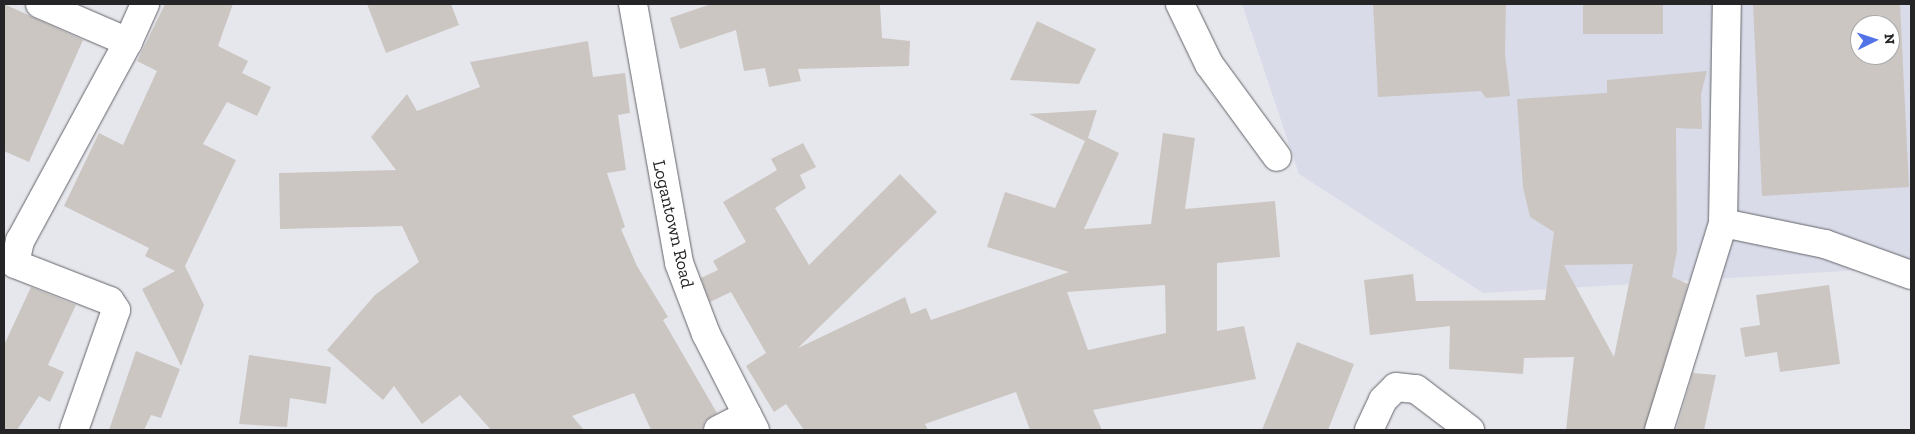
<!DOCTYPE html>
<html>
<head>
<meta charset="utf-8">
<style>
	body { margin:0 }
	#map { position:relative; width:1915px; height:434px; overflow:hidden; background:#e6e7ed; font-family:"Zilla Slab",serif }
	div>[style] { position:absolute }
	.built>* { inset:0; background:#d9dbe8 }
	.building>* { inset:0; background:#ccc6c2; transform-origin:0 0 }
	.roads { filter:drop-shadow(0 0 1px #63646a) drop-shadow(0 0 1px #63646a) }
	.minor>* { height:28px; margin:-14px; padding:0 14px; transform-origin:14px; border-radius:14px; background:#fff }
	span { translate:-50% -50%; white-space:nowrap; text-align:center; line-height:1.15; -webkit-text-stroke:5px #fff; paint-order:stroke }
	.street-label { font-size:18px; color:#252528 }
	.frame { position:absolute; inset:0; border:5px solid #252528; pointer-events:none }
	.north { position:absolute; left:1850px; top:15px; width:50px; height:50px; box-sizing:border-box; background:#fff; border:1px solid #a8a8a9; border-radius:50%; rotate:86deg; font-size:14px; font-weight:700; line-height:20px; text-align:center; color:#252528 }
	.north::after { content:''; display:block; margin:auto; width:18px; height:22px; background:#5373e8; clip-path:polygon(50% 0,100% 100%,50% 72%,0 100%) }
</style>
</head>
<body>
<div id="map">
	<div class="built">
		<div style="clip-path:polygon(evenodd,1242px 4px,1911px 4px,1911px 267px,1483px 293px,1299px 174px,1242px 4px,1860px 25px,1890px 25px,1890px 55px,1860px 55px,1860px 25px)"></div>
	</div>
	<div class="building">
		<div style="clip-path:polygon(4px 4px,83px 40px,29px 162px,4px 151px)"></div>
		<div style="clip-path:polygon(165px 4px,233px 4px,218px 46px,248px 61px,242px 73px,271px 87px,257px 116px,227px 102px,203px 144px,236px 160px,185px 266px,204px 305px,181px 366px,142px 289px,175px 271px,145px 256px,149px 248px,64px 206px,99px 133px,123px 145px,157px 71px,137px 61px)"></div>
		<div style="clip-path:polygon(367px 4px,451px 4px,459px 25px,386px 53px)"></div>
		<div style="clip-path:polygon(711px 4px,880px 4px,882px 38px,910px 41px,909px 66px,798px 69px,801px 81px,769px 87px,765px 68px,744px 71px,736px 30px,680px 49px,670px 18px)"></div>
		<div style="clip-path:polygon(1373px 4px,1506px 4px,1505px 54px,1510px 96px,1486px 98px,1481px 91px,1378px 97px)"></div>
		<div style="left:1583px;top:4px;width:80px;height:30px"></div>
		<div style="clip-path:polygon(evenodd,1753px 4px,1900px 4px,1909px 187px,1762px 196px,1753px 4px,1860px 25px,1890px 25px,1890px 55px,1860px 55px,1860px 25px)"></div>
		<div style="clip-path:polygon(1037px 21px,1096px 49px,1079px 84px,1010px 80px)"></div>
		<div style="clip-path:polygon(588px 41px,593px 77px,625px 73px,630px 113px,618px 115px,626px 170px,607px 173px,625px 227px,621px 229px,637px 266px,668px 317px,663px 320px,717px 413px,705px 421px,702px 430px,651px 430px,634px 393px,572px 416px,584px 430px,491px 430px,460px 395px,422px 424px,394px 386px,383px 400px,327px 350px,375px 295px,419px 262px,402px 226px,280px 229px,279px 173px,396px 170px,371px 137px,407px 94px,417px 111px,480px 87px,470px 62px)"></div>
		<div style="clip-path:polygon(evenodd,1707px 71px,1701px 94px,1702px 129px,1676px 128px,1677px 251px,1672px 277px,1688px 284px,1644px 430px,1566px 430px,1574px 357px,1524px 358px,1523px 374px,1449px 369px,1450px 326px,1370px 335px,1364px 280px,1413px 274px,1416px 301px,1545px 300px,1554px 232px,1530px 217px,1523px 187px,1517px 99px,1607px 93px,1607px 80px,1707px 71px,1633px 264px,1614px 357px,1564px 265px,1633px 264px)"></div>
		<div style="clip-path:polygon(evenodd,1097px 110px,1088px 138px,1119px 153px,1084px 229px,1151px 224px,1163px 133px,1195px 138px,1185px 209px,1275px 201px,1280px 257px,1217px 263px,1217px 331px,1244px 326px,1256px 379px,1093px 410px,1102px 430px,1030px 430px,1016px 392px,925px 424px,928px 430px,804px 430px,786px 404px,774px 412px,746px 366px,766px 353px,731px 292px,710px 302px,701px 278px,718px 270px,713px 261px,746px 242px,723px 202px,777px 170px,771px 159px,803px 143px,816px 167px,800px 175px,806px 188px,775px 208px,809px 265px,900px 174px,937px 212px,798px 348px,905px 297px,911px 314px,926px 308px,931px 320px,1069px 272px,987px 247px,1005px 192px,1055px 208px,1085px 141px,1029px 114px,1097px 110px,1165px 285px,1166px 333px,1088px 350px,1067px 292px,1165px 285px)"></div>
		<div style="clip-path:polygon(1829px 285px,1840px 364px,1780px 372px,1777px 352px,1745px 357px,1740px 328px,1760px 325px,1756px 295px)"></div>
		<div style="clip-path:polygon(31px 287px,76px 305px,48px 365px,64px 372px,50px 402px,39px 396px,17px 430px,4px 430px,4px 345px)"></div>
		<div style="clip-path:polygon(1297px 342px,1354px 364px,1328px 430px,1262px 430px)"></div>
		<div style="clip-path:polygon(136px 351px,180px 369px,161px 418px,151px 415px,144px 430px,109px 430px)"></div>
		<div style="clip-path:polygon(249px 355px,331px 367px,326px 404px,290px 398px,287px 427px,239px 424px)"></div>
		<div style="clip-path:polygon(1693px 373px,1716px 375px,1704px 430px,1676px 430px)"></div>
	</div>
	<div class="roads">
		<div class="minor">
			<div style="left:40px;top:4px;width:96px;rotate:23.4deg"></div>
			<div style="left:633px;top:4px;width:263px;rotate:79.9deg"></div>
			<div style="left:679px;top:263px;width:76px;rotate:69.2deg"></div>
			<div style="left:706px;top:334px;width:108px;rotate:63deg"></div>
			<div style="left:1180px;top:4px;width:67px;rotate:64.2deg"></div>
			<div style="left:1209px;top:64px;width:115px;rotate:53.8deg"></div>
			<div style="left:1723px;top:223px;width:104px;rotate:11.6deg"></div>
			<div style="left:1825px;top:244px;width:91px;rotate:19.8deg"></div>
			<div style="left:74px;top:430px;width:127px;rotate:-70.7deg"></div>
			<div style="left:116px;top:310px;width:11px;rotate:-124deg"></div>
			<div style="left:110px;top:301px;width:102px;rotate:-158.7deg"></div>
			<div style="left:15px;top:264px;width:24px;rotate:-78deg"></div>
			<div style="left:20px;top:241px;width:226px;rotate:-61.5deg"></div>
			<div style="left:128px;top:42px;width:42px;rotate:-65.9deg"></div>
			<div style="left:718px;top:430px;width:33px;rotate:-27deg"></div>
			<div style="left:1369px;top:430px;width:33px;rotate:-65deg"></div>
			<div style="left:1383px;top:400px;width:18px;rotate:-45deg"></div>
			<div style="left:1396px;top:387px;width:20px;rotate:6deg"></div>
			<div style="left:1416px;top:389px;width:68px;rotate:37.2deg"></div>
			<div style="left:1659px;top:430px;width:217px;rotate:-72.8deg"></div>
			<div style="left:1723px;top:223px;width:219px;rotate:-89deg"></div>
		</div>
	</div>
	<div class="street-label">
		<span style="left:673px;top:224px;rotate:77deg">Logantown Road</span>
	</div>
	<div class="frame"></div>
	<div class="north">N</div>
</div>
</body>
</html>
